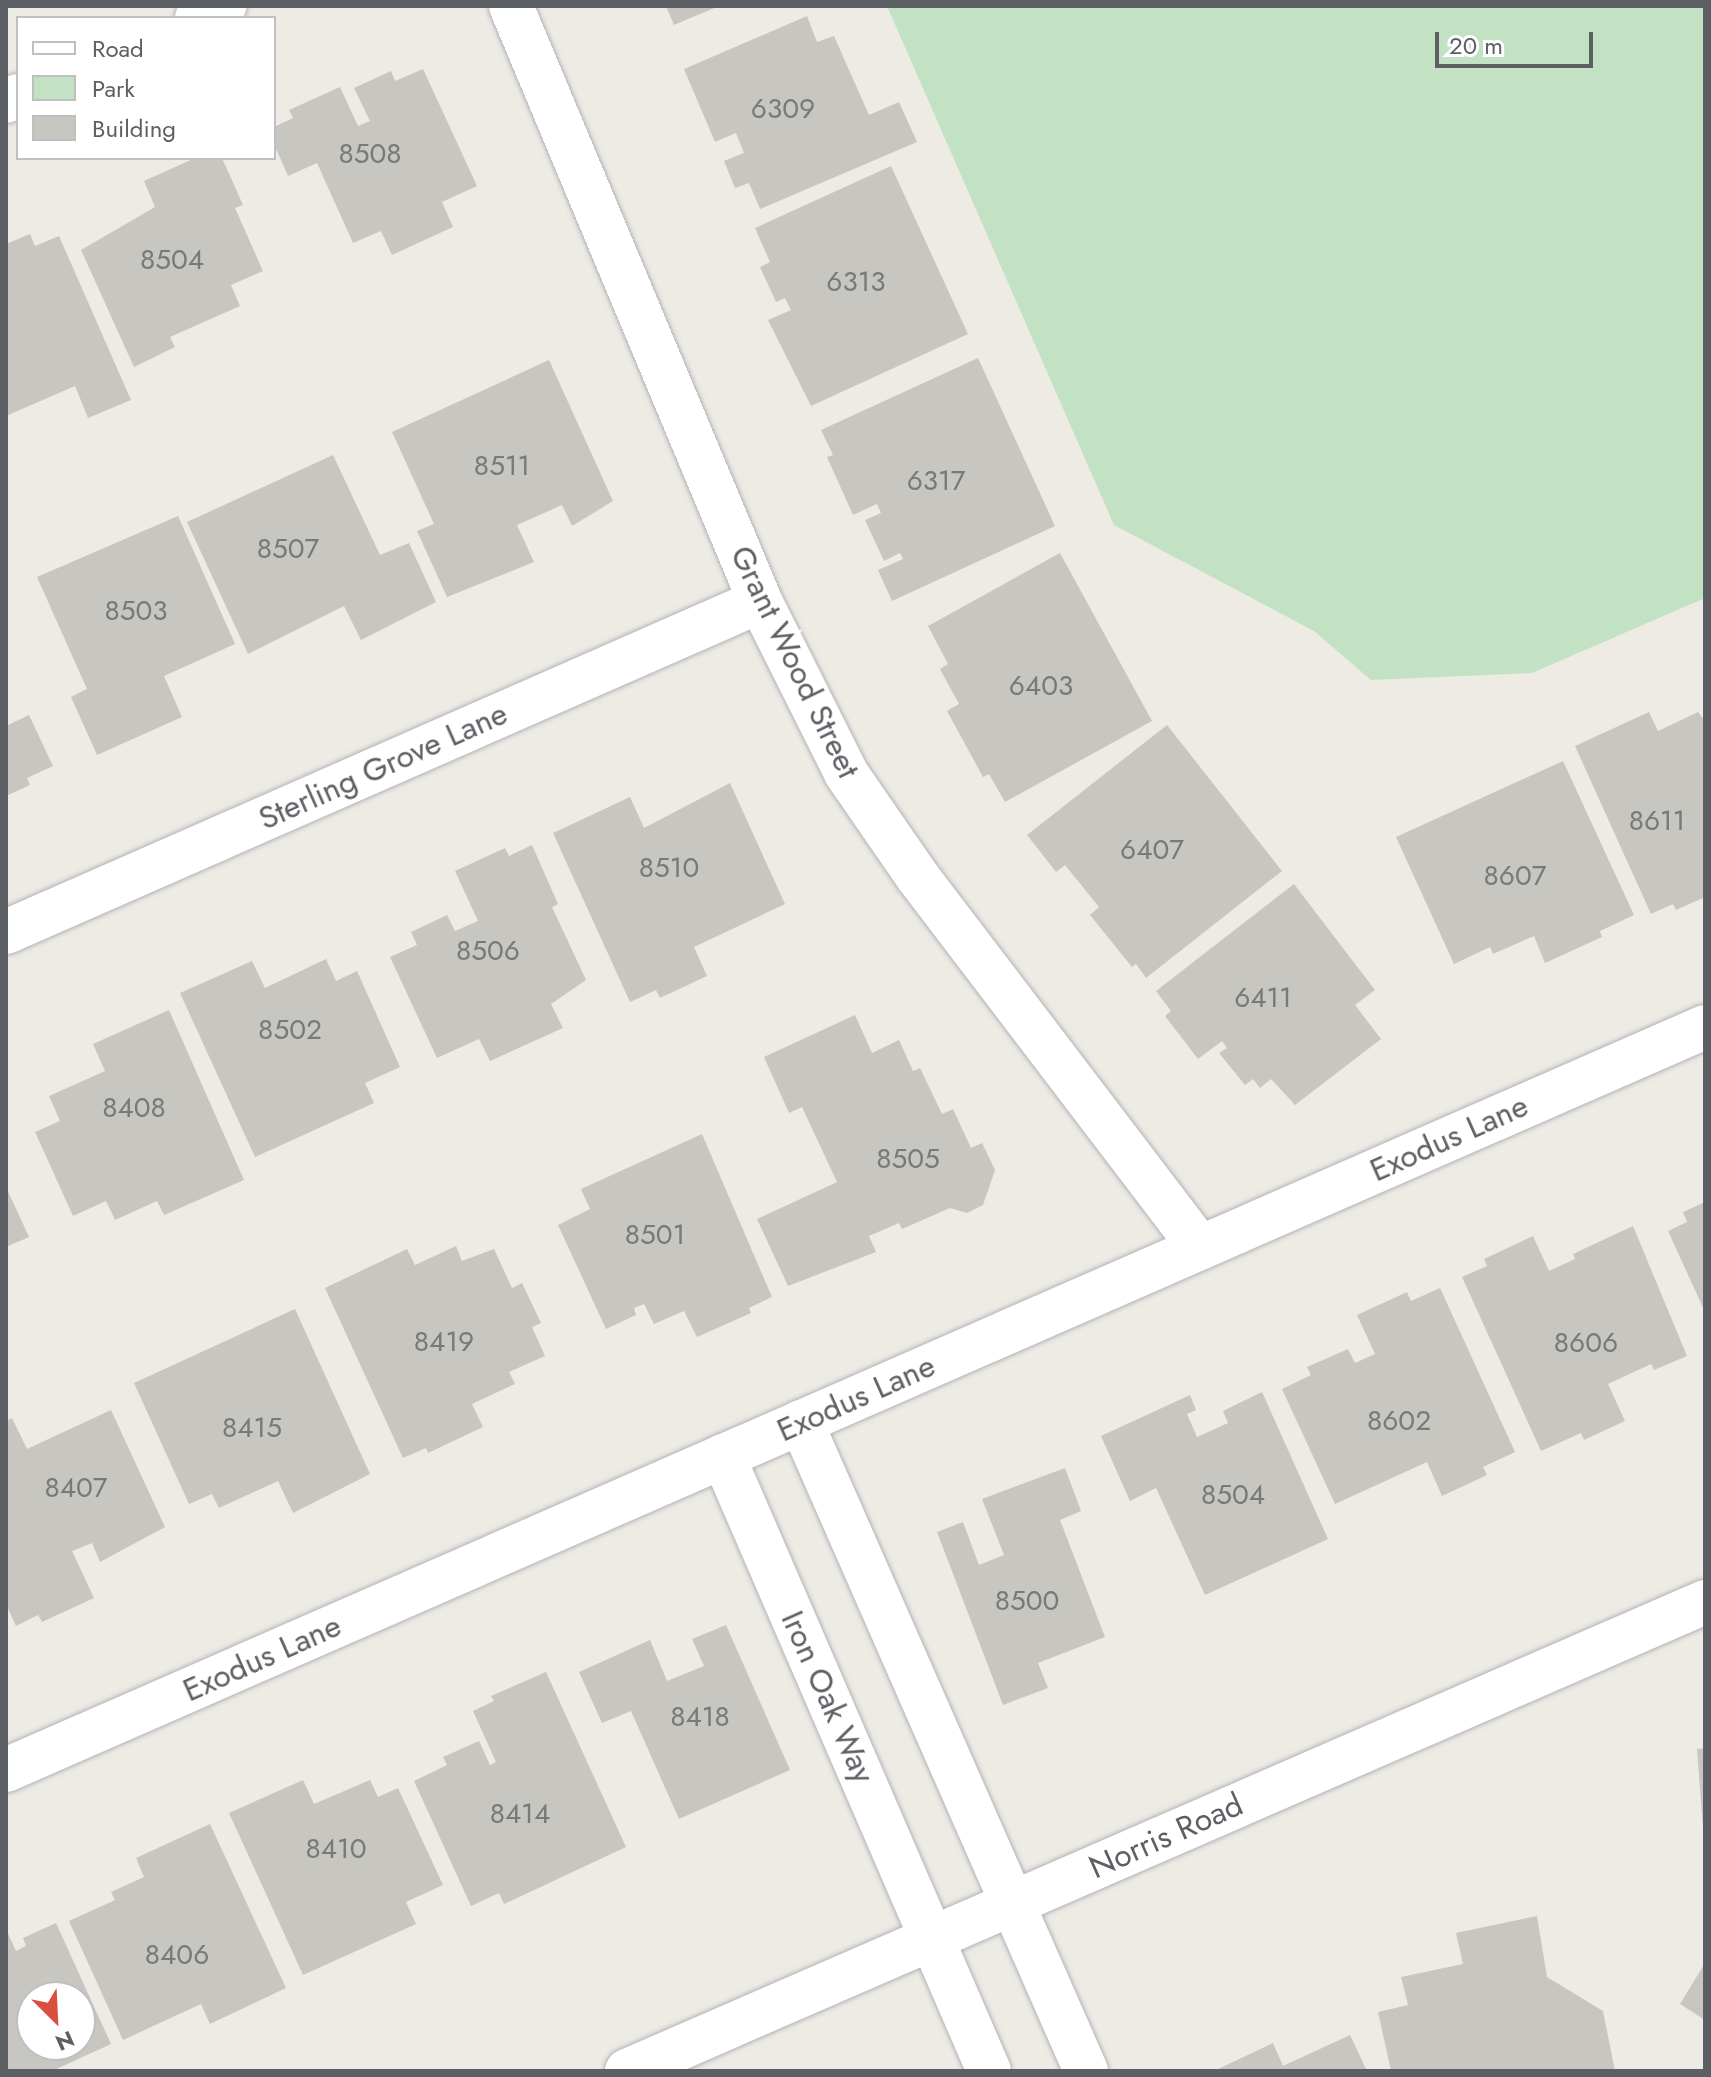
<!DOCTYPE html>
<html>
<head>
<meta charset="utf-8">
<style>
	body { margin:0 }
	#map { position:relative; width:1711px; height:2077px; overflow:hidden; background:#edebe4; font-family:Jost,sans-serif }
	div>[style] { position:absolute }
	.green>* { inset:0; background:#c2e2c3 }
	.building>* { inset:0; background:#c8c6c0 }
	.roads { filter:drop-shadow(0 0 2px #b1b4b8) drop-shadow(0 0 2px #b1b4b8) }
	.minor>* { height:44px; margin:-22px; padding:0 22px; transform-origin:22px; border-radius:22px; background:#fff }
	.tertiary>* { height:44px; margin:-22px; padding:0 22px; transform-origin:22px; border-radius:22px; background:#fff }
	span { translate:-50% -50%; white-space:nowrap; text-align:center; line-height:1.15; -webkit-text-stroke:6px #fff; paint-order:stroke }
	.number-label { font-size:28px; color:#77797a }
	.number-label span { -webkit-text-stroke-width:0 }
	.street-label { font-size:32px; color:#5c5f63 }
	.frame { position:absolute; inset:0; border:8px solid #5c5f63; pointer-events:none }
	.legend { position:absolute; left:16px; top:16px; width:260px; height:144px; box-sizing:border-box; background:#fff; border:2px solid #bebfc1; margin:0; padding:10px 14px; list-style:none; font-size:24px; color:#5c5f63 }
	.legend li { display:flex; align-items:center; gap:16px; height:40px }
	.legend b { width:40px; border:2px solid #bebfc1 }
	.north { position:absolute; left:16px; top:1981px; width:80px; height:80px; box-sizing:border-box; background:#fff; border:2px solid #bebfc1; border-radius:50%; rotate:156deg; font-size:22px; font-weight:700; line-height:32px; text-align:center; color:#5c5f63 }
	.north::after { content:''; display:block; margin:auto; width:28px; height:36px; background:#d94e3e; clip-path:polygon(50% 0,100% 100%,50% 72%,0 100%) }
	.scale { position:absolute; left:1435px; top:32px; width:158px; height:36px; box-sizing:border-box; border:4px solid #5c5f63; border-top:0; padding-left:10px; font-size:24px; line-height:28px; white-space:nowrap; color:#5c5f63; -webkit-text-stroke:6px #fff; paint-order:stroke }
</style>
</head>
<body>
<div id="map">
	<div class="green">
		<div style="clip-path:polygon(887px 6px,1705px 6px,1705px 598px,1532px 673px,1371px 680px,1314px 631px,1114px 525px)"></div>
	</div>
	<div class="building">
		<div style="clip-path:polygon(666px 6px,719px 6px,674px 25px)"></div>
		<div style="clip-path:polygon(807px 16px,817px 42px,834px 36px,869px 115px,899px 102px,917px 142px,760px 209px,749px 183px,735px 188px,724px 161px,744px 153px,736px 133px,715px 142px,684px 69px)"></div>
		<div style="clip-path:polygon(423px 69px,477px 186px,442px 202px,453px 227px,392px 255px,381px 231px,353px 243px,317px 163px,288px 176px,274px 144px,274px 127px,293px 118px,289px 110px,340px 87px,358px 126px,370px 121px,354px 88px,391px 71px,395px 81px)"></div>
		<div style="clip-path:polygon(195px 158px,222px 158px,243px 205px,235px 208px,263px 271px,231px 285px,240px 306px,170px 337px,175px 347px,134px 367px,81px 250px,155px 207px,144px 181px)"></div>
		<div style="clip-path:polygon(891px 166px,968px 334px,811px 406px,768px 320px,791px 310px,785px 298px,776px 302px,760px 267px,770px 262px,755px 228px)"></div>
		<div style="clip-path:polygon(30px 234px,35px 246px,59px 236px,131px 400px,88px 418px,75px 386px,6px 416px,6px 244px)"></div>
		<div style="clip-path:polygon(978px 358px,1055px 526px,892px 601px,878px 570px,903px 559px,900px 553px,884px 561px,865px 520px,881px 513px,877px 504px,853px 515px,827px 457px,833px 455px,821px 430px)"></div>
		<div style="clip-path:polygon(549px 360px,613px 501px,572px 526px,562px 505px,517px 525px,534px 562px,447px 597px,417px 531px,434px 524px,392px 432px)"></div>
		<div style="clip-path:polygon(333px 455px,380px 555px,409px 543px,436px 602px,361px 640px,344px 606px,248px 654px,187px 522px)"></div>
		<div style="clip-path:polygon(178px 516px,235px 644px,164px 676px,182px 717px,97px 755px,71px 697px,87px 689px,37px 577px)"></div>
		<div style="clip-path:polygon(1060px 553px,1152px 721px,1005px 802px,989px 774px,983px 777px,947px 711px,959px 704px,940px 669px,948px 664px,928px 626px)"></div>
		<div style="clip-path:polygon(1649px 712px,1658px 731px,1698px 712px,1705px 721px,1705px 897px,1676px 910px,1673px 904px,1651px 914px,1575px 746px)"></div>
		<div style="clip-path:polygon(29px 715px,53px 766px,27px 778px,30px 785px,6px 796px,6px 726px)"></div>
		<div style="clip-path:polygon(1167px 725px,1282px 871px,1146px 978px,1136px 964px,1132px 967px,1090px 915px,1099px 907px,1065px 865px,1056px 872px,1027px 835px)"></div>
		<div style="clip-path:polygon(1563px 761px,1634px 915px,1600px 931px,1602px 937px,1545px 963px,1534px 936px,1493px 954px,1490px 947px,1454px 964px,1396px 837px)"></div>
		<div style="clip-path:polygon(730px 783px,785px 904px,694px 947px,707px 976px,660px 998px,656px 990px,630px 1002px,553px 833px,630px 797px,644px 828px)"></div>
		<div style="clip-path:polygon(532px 845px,558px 904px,552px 907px,586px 980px,551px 1004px,563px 1028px,490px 1061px,479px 1039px,437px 1058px,390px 957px,417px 945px,411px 932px,447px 915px,455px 931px,478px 921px,455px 871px,505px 848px,509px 856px)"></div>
		<div style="clip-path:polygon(1294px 884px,1375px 990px,1355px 1005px,1381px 1039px,1295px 1105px,1271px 1079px,1260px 1088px,1253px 1079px,1245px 1085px,1219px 1053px,1227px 1048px,1222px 1041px,1198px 1059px,1165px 1016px,1171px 1011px,1156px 991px)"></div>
		<div style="clip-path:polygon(326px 959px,336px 981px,357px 971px,400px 1067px,365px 1083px,374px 1103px,255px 1157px,180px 993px,252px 961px,265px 988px)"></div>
		<div style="clip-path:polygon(169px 1010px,244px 1180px,164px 1215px,157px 1201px,115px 1220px,106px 1201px,73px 1216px,35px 1132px,60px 1121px,49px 1096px,105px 1071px,93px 1044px)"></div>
		<div style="clip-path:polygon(855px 1015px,872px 1053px,899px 1040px,913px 1071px,920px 1068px,942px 1114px,953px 1109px,971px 1148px,982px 1143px,995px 1170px,983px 1205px,967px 1213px,950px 1208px,902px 1229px,899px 1223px,869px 1236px,876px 1252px,788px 1286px,757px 1219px,837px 1182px,802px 1107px,789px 1113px,764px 1057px)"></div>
		<div style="clip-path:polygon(702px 1134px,772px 1297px,749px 1308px,751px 1313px,697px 1337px,684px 1311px,654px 1324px,644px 1304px,634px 1308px,636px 1315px,606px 1329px,558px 1225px,590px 1209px,581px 1189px)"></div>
		<div style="clip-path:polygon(6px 1187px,29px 1237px,6px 1247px)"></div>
		<div style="clip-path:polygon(1705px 1202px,1705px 1312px,1668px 1231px,1687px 1222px,1683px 1212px)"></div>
		<div style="clip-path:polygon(1633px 1226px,1687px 1356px,1654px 1370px,1651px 1364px,1608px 1384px,1625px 1421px,1584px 1440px,1581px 1433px,1541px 1451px,1462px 1277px,1487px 1266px,1484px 1259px,1533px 1236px,1549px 1271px,1575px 1259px,1573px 1254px)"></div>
		<div style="clip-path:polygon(456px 1246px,462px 1261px,494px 1249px,512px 1288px,522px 1283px,541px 1323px,532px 1327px,545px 1356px,509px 1372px,515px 1384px,472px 1404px,483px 1427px,428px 1453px,426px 1448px,403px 1458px,325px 1288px,407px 1249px,415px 1265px)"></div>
		<div style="clip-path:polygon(1440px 1288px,1515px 1452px,1483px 1467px,1487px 1475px,1442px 1496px,1427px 1462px,1335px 1504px,1282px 1389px,1311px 1375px,1307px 1367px,1348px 1349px,1355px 1363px,1375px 1354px,1357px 1315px,1407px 1292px,1411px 1301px)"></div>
		<div style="clip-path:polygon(295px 1309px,370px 1474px,293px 1513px,278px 1481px,219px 1508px,212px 1494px,189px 1504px,134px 1383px)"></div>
		<div style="clip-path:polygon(1262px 1392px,1328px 1539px,1205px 1595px,1156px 1488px,1130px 1501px,1101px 1436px,1190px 1395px,1196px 1410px,1187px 1414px,1197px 1437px,1228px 1423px,1223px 1411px)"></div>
		<div style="clip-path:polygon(111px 1410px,165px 1527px,100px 1562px,92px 1543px,72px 1551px,94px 1598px,42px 1622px,38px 1615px,16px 1626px,6px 1604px,6px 1421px,12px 1418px,27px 1449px)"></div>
		<div style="clip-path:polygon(1065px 1468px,1081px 1511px,1060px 1520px,1105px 1637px,1038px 1663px,1048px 1688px,1003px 1705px,937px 1532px,963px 1522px,979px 1565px,1004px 1555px,982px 1499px)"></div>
		<div style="clip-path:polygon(726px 1625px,790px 1770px,679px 1819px,631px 1711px,602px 1723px,579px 1672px,650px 1640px,667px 1681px,704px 1666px,692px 1639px)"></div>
		<div style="clip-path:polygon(546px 1672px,626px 1847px,504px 1904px,499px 1893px,471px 1906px,414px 1781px,447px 1765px,443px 1757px,479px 1741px,490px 1765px,496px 1762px,473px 1711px,494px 1701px,491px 1696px)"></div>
		<div style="clip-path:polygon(1705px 1748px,1705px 1828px,1703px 1828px,1697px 1749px)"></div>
		<div style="clip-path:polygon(303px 1780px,314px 1804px,370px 1780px,378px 1797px,398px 1788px,443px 1885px,406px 1902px,416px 1924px,303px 1975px,229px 1813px)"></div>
		<div style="clip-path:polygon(210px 1824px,286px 1988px,210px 2024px,201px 2004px,123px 2040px,69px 1921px,115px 1900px,111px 1892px,144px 1877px,136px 1858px)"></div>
		<div style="clip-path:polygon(1537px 1916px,1547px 1977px,1603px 2011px,1615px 2071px,1391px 2071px,1378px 2012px,1408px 2005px,1401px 1977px,1463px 1964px,1456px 1933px)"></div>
		<div style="clip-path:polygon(evenodd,56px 1923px,111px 2044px,52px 2071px,6px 2071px,6px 1929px,16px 1951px,26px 1946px,23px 1938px,56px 1923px,32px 1997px,80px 1997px,80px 2045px,32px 2045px,32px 1997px)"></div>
		<div style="clip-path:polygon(1705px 1963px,1705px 2020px,1680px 2004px)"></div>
		<div style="clip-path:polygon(1350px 2035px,1367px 2071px,1214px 2071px,1273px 2043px,1283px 2066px)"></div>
	</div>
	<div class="roads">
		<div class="minor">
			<div style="left:511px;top:6px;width:645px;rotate:67.29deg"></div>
			<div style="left:760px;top:601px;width:192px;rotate:63.4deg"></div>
			<div style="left:846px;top:773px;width:125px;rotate:55.4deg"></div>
			<div style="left:917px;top:876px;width:467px;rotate:52.7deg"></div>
			<div style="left:197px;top:18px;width:30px;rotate:-24deg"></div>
			<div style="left:6px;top:101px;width:13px;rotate:-23deg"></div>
			<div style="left:6px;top:932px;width:823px;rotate:-23.7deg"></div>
			<div style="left:801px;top:1422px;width:709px;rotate:66.29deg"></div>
			<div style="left:723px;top:1456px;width:670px;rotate:66.61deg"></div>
			<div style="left:6px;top:1770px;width:1854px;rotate:-23.62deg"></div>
		</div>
		<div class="tertiary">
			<div style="left:627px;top:2071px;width:1176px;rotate:-23.51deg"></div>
		</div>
	</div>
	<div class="number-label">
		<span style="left:783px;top:109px">6309</span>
		<span style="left:370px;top:154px">8508</span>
		<span style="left:172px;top:260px">8504</span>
		<span style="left:856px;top:282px">6313</span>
		<span style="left:502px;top:466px">8511</span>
		<span style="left:936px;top:481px">6317</span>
		<span style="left:288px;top:549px">8507</span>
		<span style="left:136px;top:611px">8503</span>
		<span style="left:1041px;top:686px">6403</span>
		<span style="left:1657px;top:821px">8611</span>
		<span style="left:1152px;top:850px">6407</span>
		<span style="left:669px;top:868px">8510</span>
		<span style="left:1515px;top:876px">8607</span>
		<span style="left:488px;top:951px">8506</span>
		<span style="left:1263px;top:998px">6411</span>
		<span style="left:290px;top:1030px">8502</span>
		<span style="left:134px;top:1108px">8408</span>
		<span style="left:908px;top:1159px">8505</span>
		<span style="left:655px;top:1235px">8501</span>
		<span style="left:444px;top:1342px">8419</span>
		<span style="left:1586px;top:1343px">8606</span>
		<span style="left:1399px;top:1421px">8602</span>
		<span style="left:252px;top:1428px">8415</span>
		<span style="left:76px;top:1488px">8407</span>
		<span style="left:1233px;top:1495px">8504</span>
		<span style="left:1027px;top:1601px">8500</span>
		<span style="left:700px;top:1717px">8418</span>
		<span style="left:520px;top:1814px">8414</span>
		<span style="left:336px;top:1849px">8410</span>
		<span style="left:177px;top:1955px">8406</span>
	</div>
	<div class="street-label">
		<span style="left:795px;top:662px;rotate:64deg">Grant Wood Street</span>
		<span style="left:383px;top:766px;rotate:-24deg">Sterling Grove Lane</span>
		<span style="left:1449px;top:1138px;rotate:-24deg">Exodus Lane</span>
		<span style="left:856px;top:1398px;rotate:-24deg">Exodus Lane</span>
		<span style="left:262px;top:1658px;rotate:-24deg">Exodus Lane</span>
		<span style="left:828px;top:1697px;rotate:66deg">Iron Oak Way</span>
		<span style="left:1166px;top:1836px;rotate:-24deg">Norris Road</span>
	</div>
	<div class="frame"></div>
	<ul class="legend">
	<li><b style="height:10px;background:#fff"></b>Road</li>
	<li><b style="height:22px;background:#c2e2c3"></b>Park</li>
	<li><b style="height:22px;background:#c8c6c0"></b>Building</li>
	</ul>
	<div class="north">N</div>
	<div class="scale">20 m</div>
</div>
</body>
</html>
